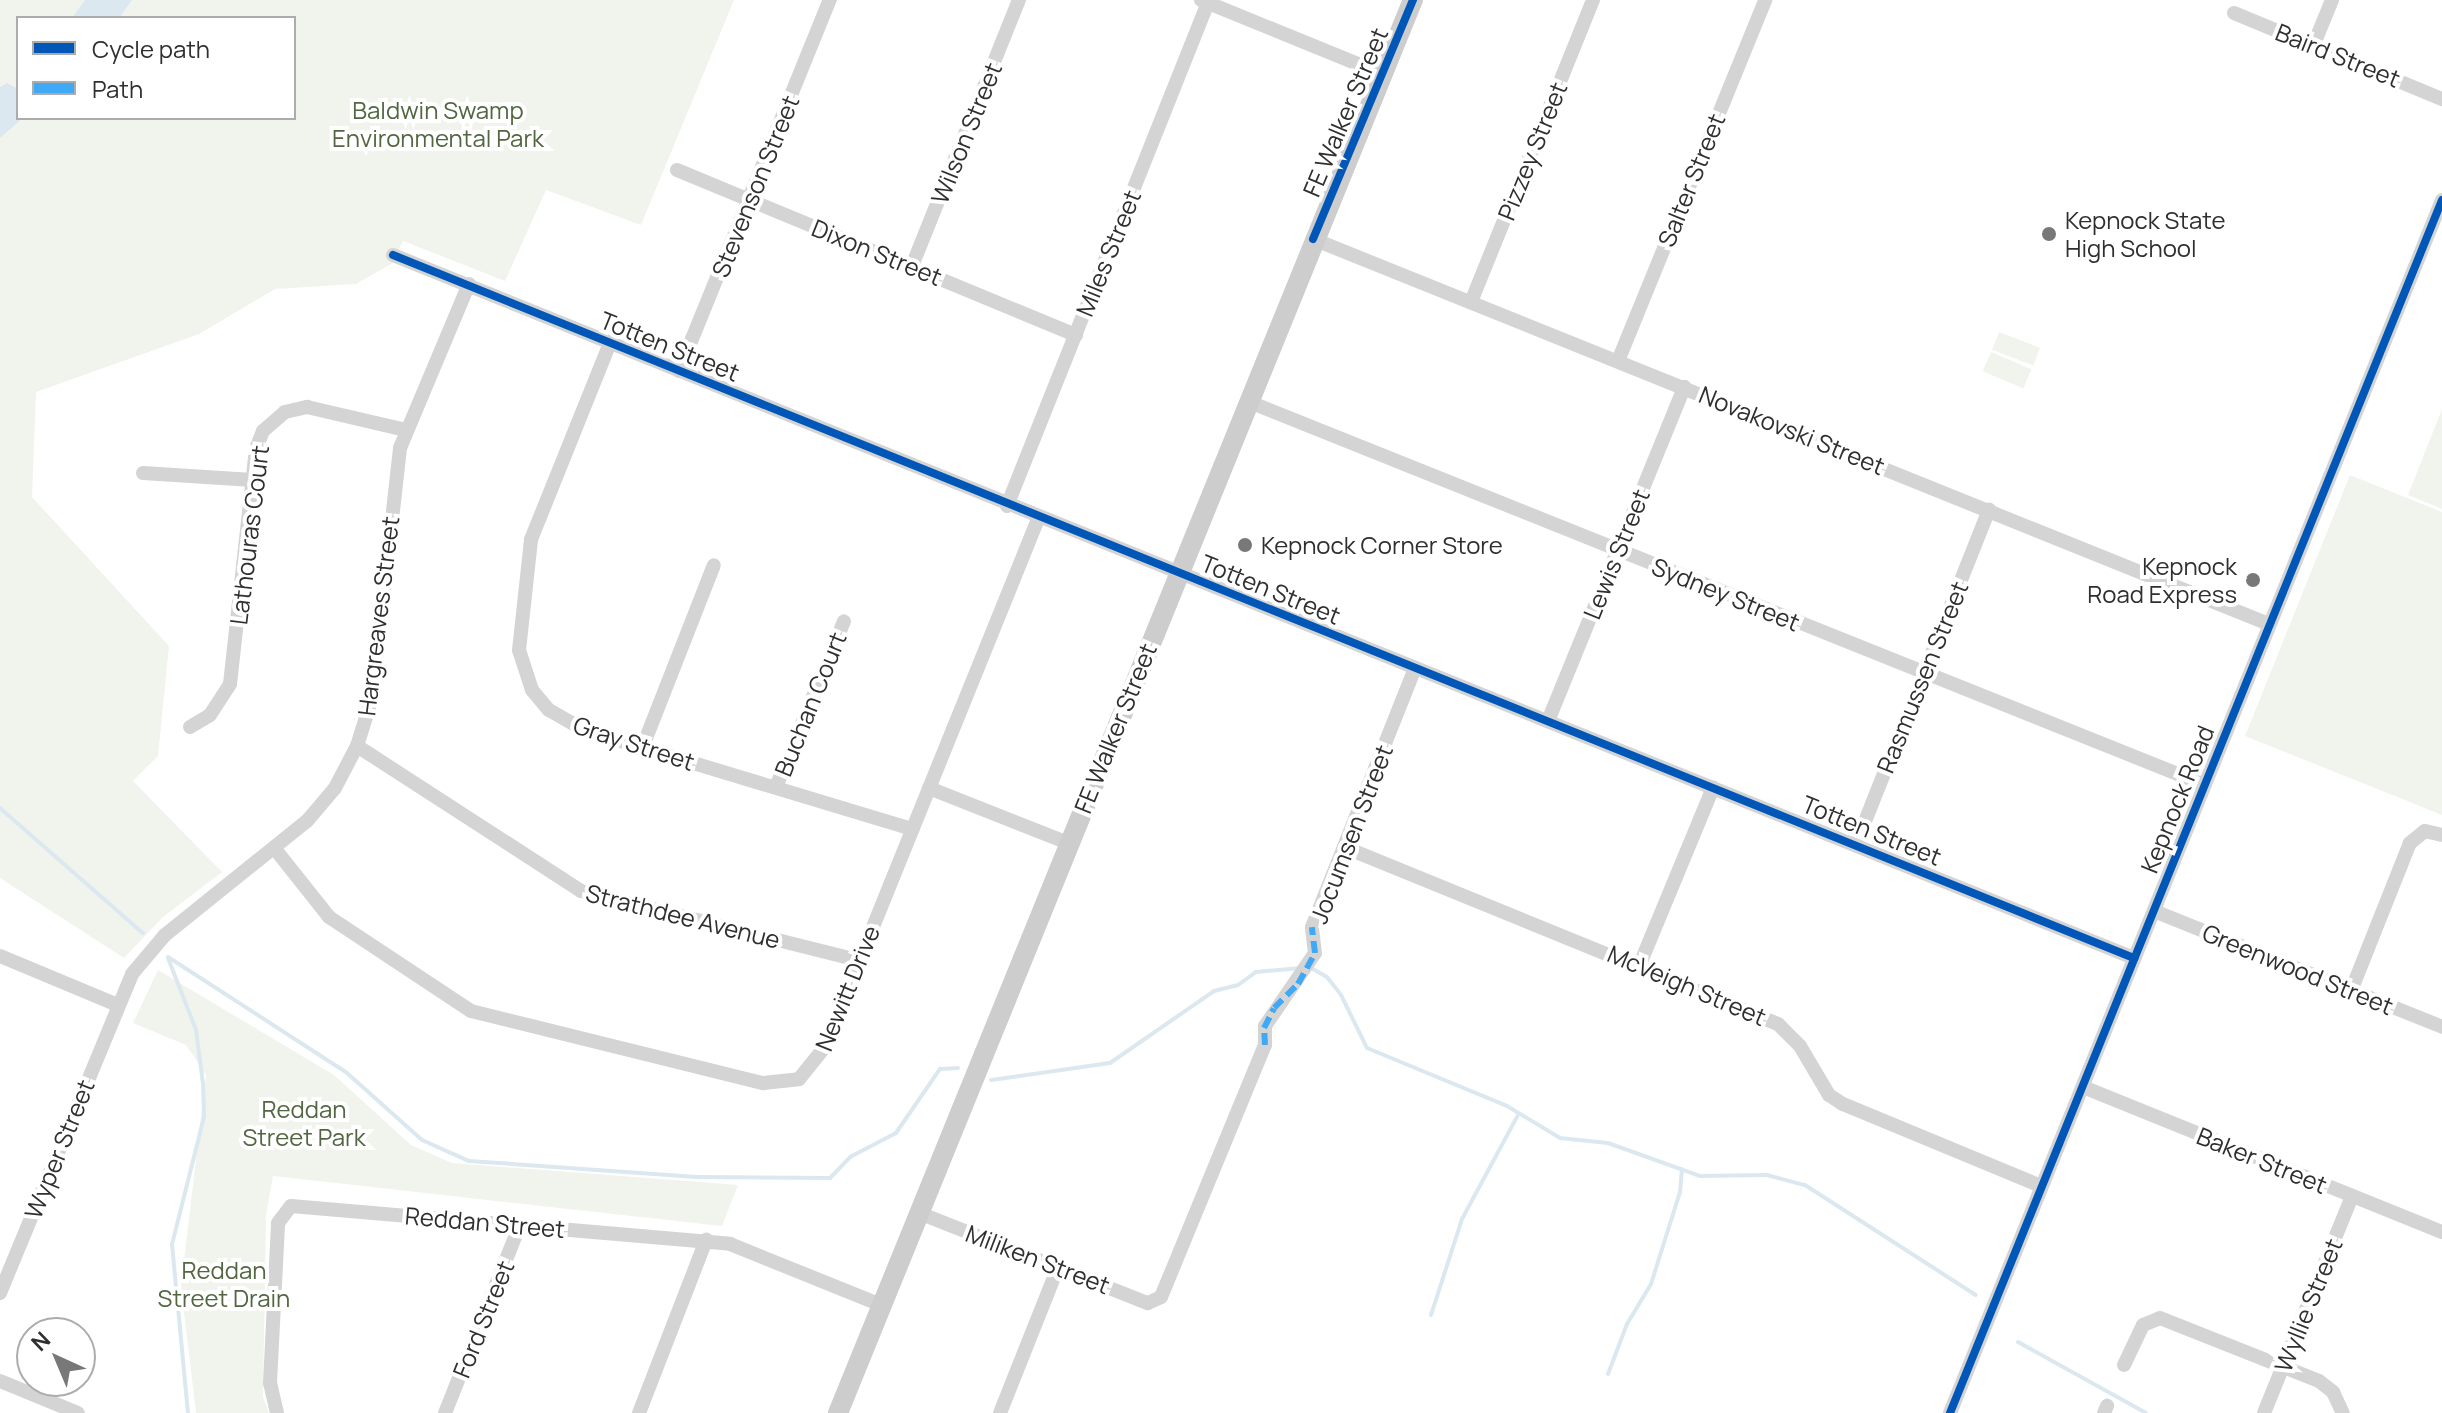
<!DOCTYPE html>
<html>
<head>
<meta charset="utf-8">
<style>
	body { margin:0 }
	#map { position:relative; width:2442px; height:1413px; overflow:hidden; background:#fff; font-family:Manrope,sans-serif }
	div>[style] { position:absolute }
	.green>* { inset:0; background:#f1f4ed; transform-origin:0 0 }
	.water>* { inset:0; background:#dce8f0 }
	.stream>* { height:4px; margin:-2px; padding:0 2px; transform-origin:2px; border-radius:2px; background:#dce8f0 }
	.minor>* { height:14px; margin:-7px; padding:0 7px; transform-origin:7px; border-radius:7px; background:#d4d4d4 }
	.secondary>* { height:20px; margin:-10px; padding:0 10px; transform-origin:10px; border-radius:10px; background:#cdcdcd }
	.quiet>* { height:6px; margin-top:-3px; transform-origin:0; background:repeating-linear-gradient(90deg,#3fa9f5 0 12px,transparent 0 18px) }
	.cycleway>* { height:8px; margin:-4px; padding:0 4px; transform-origin:4px; border-radius:4px; background:#0057b8 }
	.dots>* { width:22px; height:22px; translate:-50% -50%; box-sizing:border-box; border:4px solid #fff; border-radius:50% }
	span { translate:-50% -50%; white-space:nowrap; text-align:center; line-height:1.15; -webkit-text-stroke:8px #fff; paint-order:stroke }
	.street-label { font-size:24px; color:#2f2f2f }
	.park-label { font-size:24px; color:#526741 }
	.poi-label { font-size:24px; color:#2f2f2f }
	.left { translate:0 -50%; text-align:left }
	.right { translate:-100% -50%; text-align:right }
	.legend { position:absolute; left:16px; top:16px; width:280px; height:104px; box-sizing:border-box; background:#fff; border:2px solid #acacac; margin:0; padding:10px 14px; list-style:none; font-size:24px; color:#2f2f2f }
	.legend li { display:flex; align-items:center; gap:16px; height:40px }
	.legend b { width:40px; border:2px solid #acacac }
	.north { position:absolute; left:16px; top:1317px; width:80px; height:80px; box-sizing:border-box; background:#fff; border:2px solid #acacac; border-radius:50%; rotate:316deg; font-size:22px; font-weight:700; line-height:32px; text-align:center; color:#2f2f2f }
	.north::after { content:''; display:block; margin:auto; width:28px; height:36px; background:#787878; clip-path:polygon(50% 0,100% 100%,50% 72%,0 100%) }
</style>
</head>
<body>
<div id="map">
	<div class="green">
		<div style="clip-path:polygon(evenodd,0 0,734px 0,641px 225px,546px 190px,505px 281px,403px 241px,393px 263px,356px 284px,275px 289px,199px 334px,36px 392px,32px 497px,169px 646px,158px 756px,133px 781px,222px 872px,163px 917px,124px 958px,0 878px,0 0,18px 18px,294px 18px,294px 118px,18px 118px,18px 18px)"></div>
		<div style="left:1999px;top:332px;width:44px;height:19px;rotate:21deg"></div>
		<div style="left:1991px;top:352px;width:44px;height:21px;rotate:23deg"></div>
		<div style="clip-path:polygon(2442px 409px,2442px 509px,2408px 495px)"></div>
		<div style="clip-path:polygon(2350px 475px,2442px 512px,2442px 815px,2245px 736px)"></div>
		<div style="clip-path:polygon(158px 970px,334px 1075px,411px 1145px,452px 1163px,738px 1185px,722px 1226px,273px 1176px,266px 1215px,263px 1397px,269px 1413px,196px 1413px,181px 1286px,206px 1075px,186px 1045px,133px 1023px)"></div>
	</div>
	<div class="water">
		<div style="clip-path:polygon(85px 0,132px 0,119px 18px,72px 18px)"></div>
		<div style="clip-path:polygon(7px 83px,18px 89px,18px 118px,23px 118px,0 138px,0 87px)"></div>
	</div>
	<div class="stream">
		<div style="left:0;top:808px;width:190px;rotate:41.2deg"></div>
		<div style="left:168px;top:957px;width:213px;rotate:32.9deg"></div>
		<div style="left:347px;top:1073px;width:101px;rotate:41.8deg"></div>
		<div style="left:422px;top:1140px;width:51px;rotate:24.1deg"></div>
		<div style="left:469px;top:1161px;width:232px;rotate:4deg"></div>
		<div style="left:700px;top:1177px;width:130px;rotate:0.4deg"></div>
		<div style="left:830px;top:1178px;width:29px;rotate:-46deg"></div>
		<div style="left:850px;top:1157px;width:52px;rotate:-27.6deg"></div>
		<div style="left:896px;top:1133px;width:78px;rotate:-55.5deg"></div>
		<div style="left:940px;top:1069px;width:18px;rotate:-3deg"></div>
		<div style="left:168px;top:958px;width:77px;rotate:68.7deg"></div>
		<div style="left:196px;top:1030px;width:54px;rotate:82.6deg"></div>
		<div style="left:203px;top:1084px;width:33px;rotate:88deg"></div>
		<div style="left:204px;top:1117px;width:131px;rotate:104.1deg"></div>
		<div style="left:172px;top:1244px;width:170px;rotate:84.6deg"></div>
		<div style="left:1313px;top:969px;width:16px;rotate:30deg"></div>
		<div style="left:1327px;top:977px;width:23px;rotate:52deg"></div>
		<div style="left:1341px;top:995px;width:59px;rotate:63.9deg"></div>
		<div style="left:1367px;top:1048px;width:152px;rotate:22.5deg"></div>
		<div style="left:1507px;top:1106px;width:62px;rotate:31.1deg"></div>
		<div style="left:1560px;top:1138px;width:48px;rotate:5.9deg"></div>
		<div style="left:1608px;top:1143px;width:98px;rotate:19.7deg"></div>
		<div style="left:1700px;top:1176px;width:67px;rotate:-0.9deg"></div>
		<div style="left:1767px;top:1175px;width:39px;rotate:15deg"></div>
		<div style="left:1805px;top:1185px;width:203px;rotate:32.8deg"></div>
		<div style="left:991px;top:1080px;width:120px;rotate:-8.1deg"></div>
		<div style="left:1110px;top:1063px;width:126px;rotate:-34.7deg"></div>
		<div style="left:1214px;top:991px;width:25px;rotate:-14deg"></div>
		<div style="left:1238px;top:985px;width:22px;rotate:-36deg"></div>
		<div style="left:1256px;top:972px;width:45px;rotate:-5.1deg"></div>
		<div style="left:1431px;top:1315px;width:101px;rotate:-72.1deg"></div>
		<div style="left:1462px;top:1219px;width:120px;rotate:-61.7deg"></div>
		<div style="left:2018px;top:1342px;width:146px;rotate:29deg"></div>
		<div style="left:1608px;top:1374px;width:53px;rotate:-69.2deg"></div>
		<div style="left:1627px;top:1324px;width:47px;rotate:-59deg"></div>
		<div style="left:1651px;top:1284px;width:96px;rotate:-72.5deg"></div>
		<div style="left:1680px;top:1192px;width:23px;rotate:-85deg"></div>
	</div>
	<div class="minor">
		<div style="left:1201px;top:0;width:196px;rotate:22.2deg"></div>
		<div style="left:2234px;top:13px;width:225px;rotate:22.5deg"></div>
		<div style="left:2314px;top:44px;width:48px;rotate:-67.8deg"></div>
		<div style="left:677px;top:170px;width:432px;rotate:22.5deg"></div>
		<div style="left:1313px;top:239px;width:1031px;rotate:21.94deg"></div>
		<div style="left:393px;top:255px;width:1878px;rotate:21.99deg"></div>
		<div style="left:912px;top:266px;width:287px;rotate:-68.1deg"></div>
		<div style="left:1471px;top:302px;width:326px;rotate:-68deg"></div>
		<div style="left:610px;top:343px;width:212px;rotate:111.9deg"></div>
		<div style="left:531px;top:540px;width:111px;rotate:96.2deg"></div>
		<div style="left:519px;top:650px;width:42px;rotate:72deg"></div>
		<div style="left:532px;top:690px;width:26px;rotate:50deg"></div>
		<div style="left:549px;top:710px;width:40px;rotate:29.7deg"></div>
		<div style="left:584px;top:730px;width:343px;rotate:16.8deg"></div>
		<div style="left:1618px;top:361px;width:390px;rotate:-67.8deg"></div>
		<div style="left:679px;top:371px;width:401px;rotate:-67.9deg"></div>
		<div style="left:1247px;top:401px;width:1032px;rotate:21.84deg"></div>
		<div style="left:143px;top:473px;width:110px;rotate:3.6deg"></div>
		<div style="left:1007px;top:506px;width:545px;rotate:-68.24deg"></div>
		<div style="left:1548px;top:721px;width:361px;rotate:-67.8deg"></div>
		<div style="left:190px;top:727px;width:23px;rotate:-31deg"></div>
		<div style="left:210px;top:715px;width:37px;rotate:-57deg"></div>
		<div style="left:230px;top:684px;width:236px;rotate:-83.7deg"></div>
		<div style="left:256px;top:449px;width:19px;rotate:-69deg"></div>
		<div style="left:263px;top:431px;width:29px;rotate:-41deg"></div>
		<div style="left:285px;top:412px;width:23px;rotate:-13deg"></div>
		<div style="left:307px;top:407px;width:102px;rotate:13.1deg"></div>
		<div style="left:357px;top:746px;width:267px;rotate:32.9deg"></div>
		<div style="left:581px;top:891px;width:285px;rotate:14deg"></div>
		<div style="left:643px;top:746px;width:194px;rotate:-68.6deg"></div>
		<div style="left:776px;top:787px;width:179px;rotate:-67.7deg"></div>
		<div style="left:929px;top:788px;width:149px;rotate:21.6deg"></div>
		<div style="left:1856px;top:844px;width:360px;rotate:-68.3deg"></div>
		<div style="left:1344px;top:847px;width:469px;rotate:22.2deg"></div>
		<div style="left:1778px;top:1024px;width:31px;rotate:45deg"></div>
		<div style="left:1800px;top:1046px;width:57px;rotate:59.4deg"></div>
		<div style="left:1829px;top:1095px;width:17px;rotate:33deg"></div>
		<div style="left:1843px;top:1104px;width:214px;rotate:22.5deg"></div>
		<div style="left:275px;top:849px;width:87px;rotate:51.5deg"></div>
		<div style="left:329px;top:917px;width:170px;rotate:33.5deg"></div>
		<div style="left:471px;top:1011px;width:301px;rotate:13.9deg"></div>
		<div style="left:763px;top:1083px;width:36px;rotate:-6deg"></div>
		<div style="left:799px;top:1079px;width:40px;rotate:-51deg"></div>
		<div style="left:824px;top:1048px;width:571px;rotate:-67.97deg"></div>
		<div style="left:2154px;top:911px;width:310px;rotate:21.9deg"></div>
		<div style="left:0;top:956px;width:128px;rotate:22.6deg"></div>
		<div style="left:1640px;top:964px;width:191px;rotate:-67.5deg"></div>
		<div style="left:2351px;top:991px;width:159px;rotate:-68.3deg"></div>
		<div style="left:2410px;top:843px;width:19px;rotate:-39deg"></div>
		<div style="left:2425px;top:831px;width:17px;rotate:13deg"></div>
		<div style="left:2083px;top:1087px;width:387px;rotate:22deg"></div>
		<div style="left:919px;top:1213px;width:246px;rotate:21.5deg"></div>
		<div style="left:1148px;top:1303px;width:14px;rotate:-25deg"></div>
		<div style="left:1161px;top:1297px;width:273px;rotate:-67.6deg"></div>
		<div style="left:1265px;top:1045px;width:19px;rotate:-90deg"></div>
		<div style="left:1265px;top:1026px;width:88px;rotate:-55.6deg"></div>
		<div style="left:1315px;top:953px;width:26px;rotate:-97deg"></div>
		<div style="left:1312px;top:927px;width:279px;rotate:-68.3deg"></div>
		<div style="left:0;top:1293px;width:345px;rotate:-67.5deg"></div>
		<div style="left:132px;top:974px;width:51px;rotate:-49.8deg"></div>
		<div style="left:165px;top:935px;width:182px;rotate:-38.8deg"></div>
		<div style="left:307px;top:821px;width:43px;rotate:-49.7deg"></div>
		<div style="left:335px;top:788px;width:47px;rotate:-62.4deg"></div>
		<div style="left:357px;top:746px;width:50px;rotate:-72.6deg"></div>
		<div style="left:372px;top:698px;width:252px;rotate:-83.6deg"></div>
		<div style="left:400px;top:448px;width:178px;rotate:-67.2deg"></div>
		<div style="left:2124px;top:1365px;width:44px;rotate:-64.6deg"></div>
		<div style="left:2143px;top:1325px;width:18px;rotate:-22deg"></div>
		<div style="left:2160px;top:1318px;width:171px;rotate:21.6deg"></div>
		<div style="left:2319px;top:1381px;width:18px;rotate:38deg"></div>
		<div style="left:2333px;top:1392px;width:23px;rotate:65deg"></div>
		<div style="left:0;top:1381px;width:84px;rotate:22.3deg"></div>
		<div style="left:277px;top:1413px;width:31px;rotate:-103deg"></div>
		<div style="left:270px;top:1383px;width:160px;rotate:-87.1deg"></div>
		<div style="left:278px;top:1223px;width:21px;rotate:-53deg"></div>
		<div style="left:291px;top:1206px;width:441px;rotate:4.9deg"></div>
		<div style="left:730px;top:1244px;width:163px;rotate:22deg"></div>
		<div style="left:445px;top:1413px;width:202px;rotate:-68.3deg"></div>
		<div style="left:639px;top:1413px;width:186px;rotate:-68.8deg"></div>
		<div style="left:1000px;top:1413px;width:157px;rotate:-68.3deg"></div>
		<div style="left:1950px;top:1413px;width:1309px;rotate:-67.92deg"></div>
		<div style="left:2104px;top:1413px;width:8px;rotate:-67deg"></div>
		<div style="left:2264px;top:1413px;width:234px;rotate:-67.9deg"></div>
	</div>
	<div class="secondary">
		<div style="left:838px;top:1413px;width:1526px;rotate:-67.86deg"></div>
	</div>
	<div class="quiet">
		<div style="left:1265px;top:1045px;width:17px;rotate:-93deg"></div>
		<div style="left:1264px;top:1028px;width:22px;rotate:-63deg"></div>
		<div style="left:1274px;top:1008px;width:34px;rotate:-45deg"></div>
		<div style="left:1298px;top:984px;width:35px;rotate:-61deg"></div>
		<div style="left:1315px;top:953px;width:26px;rotate:-97deg"></div>
	</div>
	<div class="cycleway">
		<div style="left:1313px;top:239px;width:259px;rotate:-67.3deg"></div>
		<div style="left:393px;top:255px;width:1878px;rotate:21.99deg"></div>
		<div style="left:1950px;top:1413px;width:1309px;rotate:-67.92deg"></div>
	</div>
	<div class="dots">
		<div style="left:2049px;top:234px;background:#787878"></div>
		<div style="left:1245px;top:545px;background:#787878"></div>
		<div style="left:2253px;top:580px;background:#787878"></div>
	</div>
	<div class="street-label">
		<span style="left:2338px;top:55px;rotate:22deg">Baird Street</span>
		<span style="left:1345px;top:112px;rotate:-67deg">FE Walker Street</span>
		<span style="left:966px;top:133px;rotate:-68deg">Wilson Street</span>
		<span style="left:1532px;top:151px;rotate:-68deg">Pizzey Street</span>
		<span style="left:1691px;top:180px;rotate:-68deg">Salter Street</span>
		<span style="left:755px;top:186px;rotate:-68deg">Stevenson Street</span>
		<span style="left:877px;top:252px;rotate:22deg">Dixon Street</span>
		<span style="left:1108px;top:253px;rotate:-68deg">Miles Street</span>
		<span style="left:670px;top:346px;rotate:22deg">Totten Street</span>
		<span style="left:1792px;top:430px;rotate:22deg">Novakovski Street</span>
		<span style="left:249px;top:535px;rotate:-83deg">Lathouras Court</span>
		<span style="left:1616px;top:554px;rotate:-68deg">Lewis Street</span>
		<span style="left:1271px;top:589px;rotate:22deg">Totten Street</span>
		<span style="left:1726px;top:594px;rotate:22deg">Sydney Street</span>
		<span style="left:378px;top:616px;rotate:-83deg">Hargreaves Street</span>
		<span style="left:1922px;top:677px;rotate:-68deg">Rasmussen Street</span>
		<span style="left:810px;top:704px;rotate:-68deg">Buchan Court</span>
		<span style="left:1115px;top:728px;rotate:-68deg">FE Walker Street</span>
		<span style="left:634px;top:743px;rotate:18deg">Gray Street</span>
		<span style="left:2177px;top:799px;rotate:-68deg">Kepnock Road</span>
		<span style="left:1872px;top:830px;rotate:22deg">Totten Street</span>
		<span style="left:1351px;top:834px;rotate:-69deg">Jocumsen Street</span>
		<span style="left:683px;top:916px;rotate:14deg">Strathdee Avenue</span>
		<span style="left:2298px;top:969px;rotate:22deg">Greenwood Street</span>
		<span style="left:1687px;top:985px;rotate:23deg">McVeigh Street</span>
		<span style="left:847px;top:988px;rotate:-68deg">Newitt Drive</span>
		<span style="left:59px;top:1149px;rotate:-68deg">Wyper Street</span>
		<span style="left:2262px;top:1160px;rotate:22deg">Baker Street</span>
		<span style="left:485px;top:1222px;rotate:5deg">Reddan Street</span>
		<span style="left:1038px;top:1259px;rotate:21deg">Miliken Street</span>
		<span style="left:2308px;top:1305px;rotate:-68deg">Wyllie Street</span>
		<span style="left:483px;top:1319px;rotate:-68deg">Ford Street</span>
	</div>
	<div class="park-label">
		<span style="left:438px;top:124px">Baldwin Swamp<br>Environmental Park</span>
		<span style="left:304px;top:1123px">Reddan<br>Street Park</span>
		<span style="left:224px;top:1284px">Reddan<br>Street Drain</span>
	</div>
	<div class="poi-label">
		<span class="left" style="left:2065px;top:234px">Kepnock State<br>High School</span>
		<span class="left" style="left:1261px;top:545px">Kepnock Corner Store</span>
		<span class="right" style="left:2237px;top:580px">Kepnock<br>Road Express</span>
	</div>
	<ul class="legend">
	<li><b style="height:10px;background:#0057b8"></b>Cycle path</li>
	<li><b style="height:10px;background:#3fa9f5"></b>Path</li>
	</ul>
	<div class="north">N</div>
</div>
</body>
</html>
